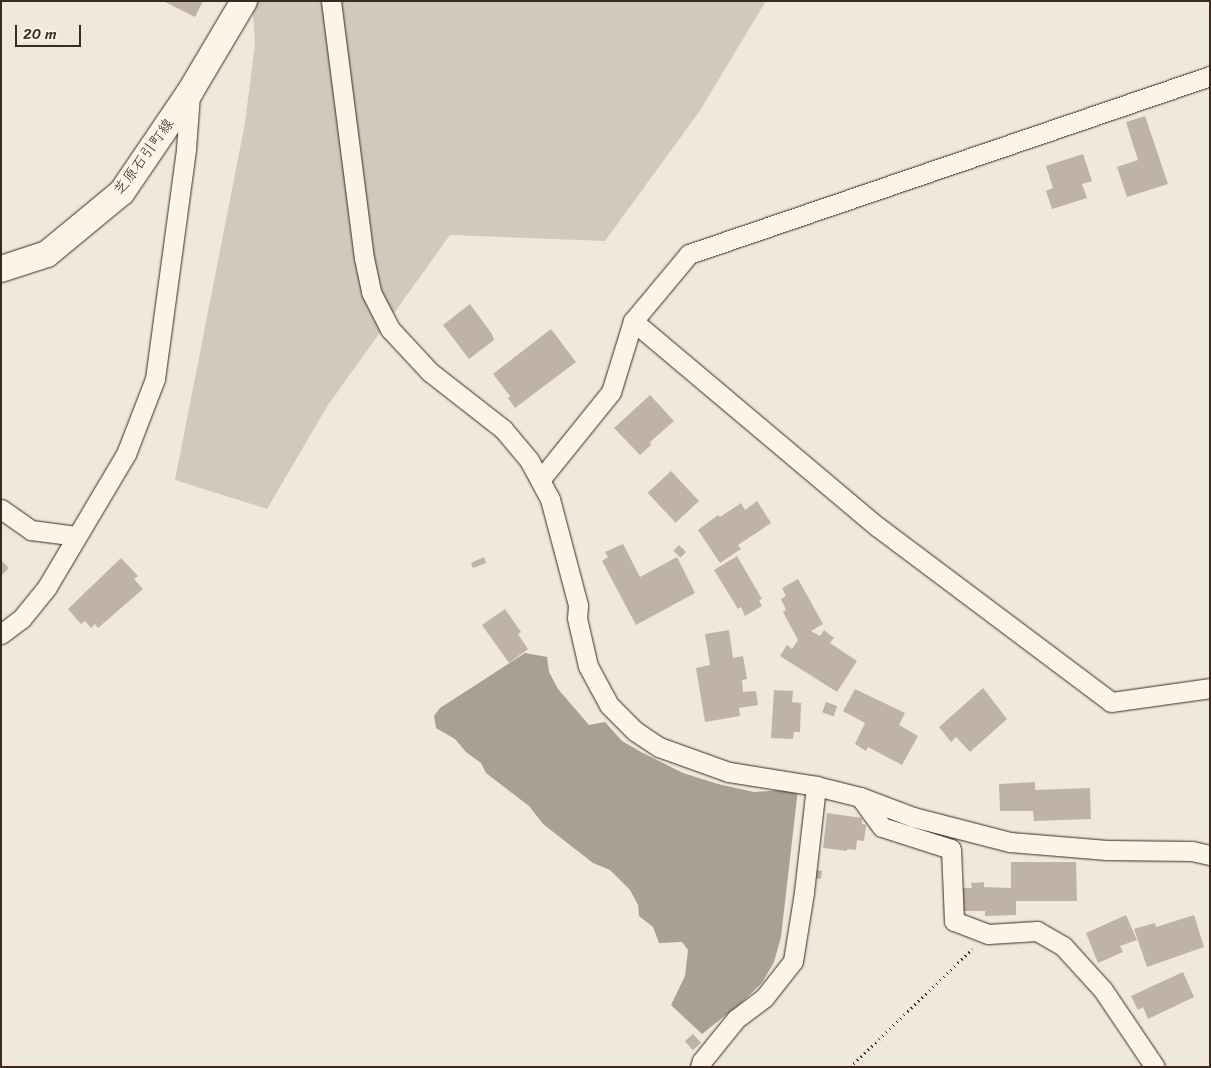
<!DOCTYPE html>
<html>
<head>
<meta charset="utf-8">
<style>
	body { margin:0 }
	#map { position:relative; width:1211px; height:1068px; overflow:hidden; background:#f0e9d9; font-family:Sriracha,"Klee One",sans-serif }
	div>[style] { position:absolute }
	.green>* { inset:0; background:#d2c9ba }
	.water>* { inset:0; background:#aaa091 }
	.building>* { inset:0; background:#beb3a4; transform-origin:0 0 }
	.path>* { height:3px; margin-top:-1.5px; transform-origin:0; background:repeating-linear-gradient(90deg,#3b2a1e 0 1px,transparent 0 5px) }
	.roads { filter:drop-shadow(0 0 1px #3b2a1e) drop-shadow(0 0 1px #3b2a1e) }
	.street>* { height:19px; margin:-9.5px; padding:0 9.5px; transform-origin:9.5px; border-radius:9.5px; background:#fcf5e5 }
	.secondary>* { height:26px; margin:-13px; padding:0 13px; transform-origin:13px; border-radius:13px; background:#fcf5e5 }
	span { translate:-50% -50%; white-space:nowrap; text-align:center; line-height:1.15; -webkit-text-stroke:4px #fcf5e5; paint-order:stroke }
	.street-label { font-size:15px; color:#3b2a1e }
	.frame { position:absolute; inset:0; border:2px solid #3b2a1e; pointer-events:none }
	.scale { position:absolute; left:15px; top:25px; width:66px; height:22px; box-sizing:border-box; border:2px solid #3b2a1e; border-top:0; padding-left:6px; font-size:15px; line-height:18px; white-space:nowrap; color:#3b2a1e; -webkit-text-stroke:4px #fcf5e5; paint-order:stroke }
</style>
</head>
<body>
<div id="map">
	<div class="green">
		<div style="clip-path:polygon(252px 1px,766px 1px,699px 112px,605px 241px,450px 235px,328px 405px,267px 509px,175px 480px,245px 123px,255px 43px)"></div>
	</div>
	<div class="water">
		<div style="clip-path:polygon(525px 653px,547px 657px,549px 672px,558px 689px,589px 725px,605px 722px,622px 741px,641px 752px,683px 773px,718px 784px,754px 792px,798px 789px,781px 937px,774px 962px,762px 983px,741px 1003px,702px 1034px,671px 1005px,685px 976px,688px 950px,682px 942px,659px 943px,653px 927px,639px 916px,638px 905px,630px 890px,610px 870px,593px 863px,543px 824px,529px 806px,486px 773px,481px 763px,466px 752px,455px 739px,436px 728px,434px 716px,440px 708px)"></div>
	</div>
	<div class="building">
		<div style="clip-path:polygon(163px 1px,203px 1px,195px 17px)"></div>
		<div style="clip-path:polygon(1145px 116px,1168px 184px,1127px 197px,1117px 167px,1138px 160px,1126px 122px)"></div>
		<div style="clip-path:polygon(1083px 154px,1092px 181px,1082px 184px,1087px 198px,1052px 209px,1046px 191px,1053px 188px,1046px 166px)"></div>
		<div style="clip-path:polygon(470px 304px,492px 334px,494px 340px,469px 359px,443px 325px)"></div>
		<div style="clip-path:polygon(551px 329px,576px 362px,515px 408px,508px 398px,510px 396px,493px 374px)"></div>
		<div style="clip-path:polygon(650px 395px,674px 421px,650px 442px,651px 445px,640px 455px,614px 428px)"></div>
		<div style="left:671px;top:471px;width:41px;height:32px;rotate:47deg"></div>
		<div style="clip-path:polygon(757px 501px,771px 523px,738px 545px,741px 549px,720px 563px,698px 530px,718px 515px,720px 517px,741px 503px,745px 510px)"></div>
		<div style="clip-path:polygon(623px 544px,640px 577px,677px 557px,695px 593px,636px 625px,602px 561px,608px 557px,605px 552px)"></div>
		<div style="left:679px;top:545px;width:10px;height:8px;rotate:45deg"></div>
		<div style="clip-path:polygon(737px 556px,762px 599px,759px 600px,762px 606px,745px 616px,741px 607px,738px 609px,714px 570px)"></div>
		<div style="clip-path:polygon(484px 557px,486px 563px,473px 568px,471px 563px)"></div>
		<div style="clip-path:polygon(121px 558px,138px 576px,134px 579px,143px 589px,98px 628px,95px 624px,91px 628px,85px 621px,81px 624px,68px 609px)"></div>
		<div style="clip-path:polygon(1px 560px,9px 568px,1px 576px)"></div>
		<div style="clip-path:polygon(798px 579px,823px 624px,811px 631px,820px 636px,824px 630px,834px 638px,830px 643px,857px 661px,837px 692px,780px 656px,787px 645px,792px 649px,798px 640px,783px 612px,786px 610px,781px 599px,786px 596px,782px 588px)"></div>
		<div style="clip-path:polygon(505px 609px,521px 632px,518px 634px,528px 649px,509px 663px,482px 625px)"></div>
		<div style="clip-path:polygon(729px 630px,733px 658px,743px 656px,747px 679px,742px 680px,743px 692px,756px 691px,758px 705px,739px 708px,740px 716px,705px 722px,696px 668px,710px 665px,705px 634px)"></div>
		<div style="clip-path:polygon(983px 688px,1007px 719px,970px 752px,956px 737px,951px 742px,939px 727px)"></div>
		<div style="clip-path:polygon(855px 689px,905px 713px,899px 725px,918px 736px,902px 765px,868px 747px,866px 751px,855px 744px,865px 723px,843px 711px)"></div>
		<div style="clip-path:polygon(774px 690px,793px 691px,792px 702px,801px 703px,800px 732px,794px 732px,793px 739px,771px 738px)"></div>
		<div style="left:826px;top:702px;width:12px;height:11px;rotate:20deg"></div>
		<div style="clip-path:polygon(1035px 782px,1035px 790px,1090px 788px,1091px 819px,1034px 821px,1033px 811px,1000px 811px,999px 784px)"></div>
		<div style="clip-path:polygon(827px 813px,862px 818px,862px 824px,866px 825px,864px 841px,857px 840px,856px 850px,847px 849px,847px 851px,823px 848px)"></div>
		<div style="clip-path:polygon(1011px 862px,1076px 862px,1077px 901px,1016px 901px,1016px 915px,985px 916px,985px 911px,957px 911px,957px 888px,972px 888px,971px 883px,984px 882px,984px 887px,1011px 888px)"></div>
		<div style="left:814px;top:870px;width:8px;height:8px;rotate:7deg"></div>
		<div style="clip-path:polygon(1126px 915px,1137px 940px,1120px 946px,1123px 952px,1098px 963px,1086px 933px)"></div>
		<div style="clip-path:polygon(1194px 915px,1204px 947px,1147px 967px,1134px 929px,1155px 923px,1156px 927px)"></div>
		<div style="clip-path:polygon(1183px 972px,1194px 997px,1148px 1019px,1143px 1007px,1138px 1010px,1131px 996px)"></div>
		<div style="left:693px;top:1034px;width:12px;height:11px;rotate:48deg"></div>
	</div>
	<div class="path">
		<div style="left:850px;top:1067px;width:170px;rotate:-44deg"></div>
	</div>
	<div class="roads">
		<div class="street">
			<div style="left:331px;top:1px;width:259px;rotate:82.7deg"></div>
			<div style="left:364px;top:258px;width:35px;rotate:78deg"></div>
			<div style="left:371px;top:292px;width:42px;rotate:62.8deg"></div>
			<div style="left:390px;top:329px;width:59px;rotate:47.1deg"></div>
			<div style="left:430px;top:372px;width:93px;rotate:38deg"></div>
			<div style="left:503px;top:429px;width:40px;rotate:50deg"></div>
			<div style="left:529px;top:460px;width:44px;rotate:61.7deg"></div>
			<div style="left:550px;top:499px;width:110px;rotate:75.2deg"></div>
			<div style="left:578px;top:605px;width:13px;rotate:94deg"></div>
			<div style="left:577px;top:618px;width:49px;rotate:77.1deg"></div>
			<div style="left:588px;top:666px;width:44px;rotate:61.7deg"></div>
			<div style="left:609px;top:705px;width:37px;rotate:45deg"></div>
			<div style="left:635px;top:731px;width:29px;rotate:34deg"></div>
			<div style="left:659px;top:747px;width:74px;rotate:19.7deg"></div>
			<div style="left:729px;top:772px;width:88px;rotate:9.1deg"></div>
			<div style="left:816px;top:786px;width:45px;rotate:14deg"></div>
			<div style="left:860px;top:797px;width:57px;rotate:20.7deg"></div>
			<div style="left:913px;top:817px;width:100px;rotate:14.5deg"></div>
			<div style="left:1010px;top:842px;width:97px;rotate:4.7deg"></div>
			<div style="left:1107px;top:850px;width:85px;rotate:0.7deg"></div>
			<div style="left:1192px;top:851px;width:18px;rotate:13deg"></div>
			<div style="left:633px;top:321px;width:320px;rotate:40.1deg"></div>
			<div style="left:878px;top:527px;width:291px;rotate:36.9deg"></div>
			<div style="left:1111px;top:702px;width:100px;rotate:-8deg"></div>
			<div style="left:540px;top:480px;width:113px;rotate:-51.1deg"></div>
			<div style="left:611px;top:392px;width:74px;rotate:-72.8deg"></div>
			<div style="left:633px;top:321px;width:87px;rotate:-50.1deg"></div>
			<div style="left:689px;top:254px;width:551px;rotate:-18.86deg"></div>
			<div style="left:1px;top:509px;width:37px;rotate:35deg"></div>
			<div style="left:31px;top:530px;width:45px;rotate:7.6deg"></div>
			<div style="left:1px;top:634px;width:26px;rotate:-37deg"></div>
			<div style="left:22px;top:618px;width:40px;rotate:-51deg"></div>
			<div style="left:47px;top:587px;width:155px;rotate:-59.3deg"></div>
			<div style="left:126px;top:454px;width:80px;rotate:-68.9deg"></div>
			<div style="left:155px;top:379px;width:232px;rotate:-82.3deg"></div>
			<div style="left:186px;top:149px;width:55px;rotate:-85.8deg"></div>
			<div style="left:860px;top:797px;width:37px;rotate:54deg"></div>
			<div style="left:882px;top:827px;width:72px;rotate:17.7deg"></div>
			<div style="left:951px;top:849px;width:72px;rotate:87.6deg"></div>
			<div style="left:954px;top:921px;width:36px;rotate:21deg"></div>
			<div style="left:988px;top:934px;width:49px;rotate:-3.5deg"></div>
			<div style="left:1037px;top:931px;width:30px;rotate:30deg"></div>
			<div style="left:1063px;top:946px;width:59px;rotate:47.7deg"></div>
			<div style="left:1103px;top:990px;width:93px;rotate:56deg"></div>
			<div style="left:700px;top:1067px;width:6px;rotate:-72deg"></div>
			<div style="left:702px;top:1061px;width:54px;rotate:-51deg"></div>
			<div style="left:736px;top:1019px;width:35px;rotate:-37deg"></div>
			<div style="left:764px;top:998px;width:47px;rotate:-51.9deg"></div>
			<div style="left:793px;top:961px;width:70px;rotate:-80.9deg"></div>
			<div style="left:804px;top:892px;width:107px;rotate:-83.5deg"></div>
		</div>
		<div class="secondary">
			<div style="left:1px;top:269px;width:48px;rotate:-18.1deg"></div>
			<div style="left:47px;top:254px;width:97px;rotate:-39.6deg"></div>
			<div style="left:122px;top:192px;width:121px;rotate:-55.8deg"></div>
			<div style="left:190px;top:92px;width:106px;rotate:-59.3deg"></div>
		</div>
	</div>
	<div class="street-label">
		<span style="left:144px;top:157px;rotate:-54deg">芝原石引町線</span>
	</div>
	<div class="frame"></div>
	<div class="scale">20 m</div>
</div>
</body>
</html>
